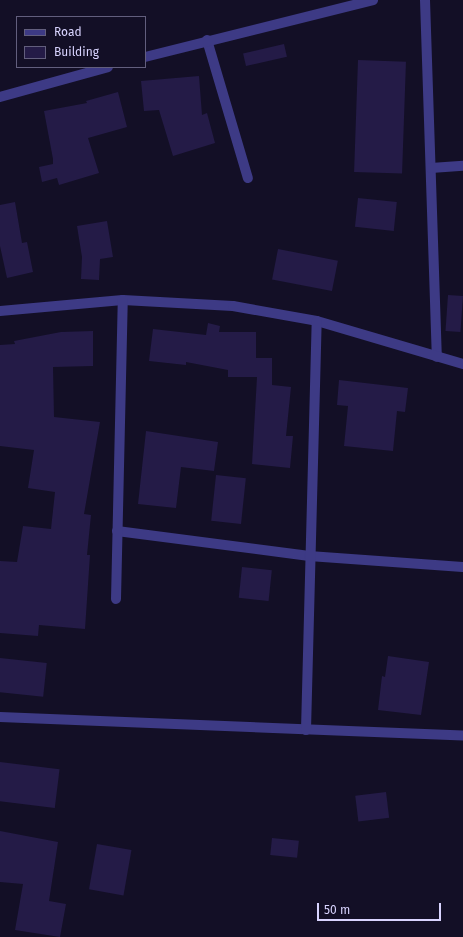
<!DOCTYPE html>
<html>
<head>
<meta charset="utf-8">
<style>
	body { margin:0 }
	#map { position:relative; width:463px; height:937px; overflow:hidden; background:#130f26; font-family:"Fira Sans",sans-serif }
	div>[style] { position:absolute }
	.building>* { inset:0; background:#241b47; transform-origin:0 0 }
	.minor>* { height:10px; margin:-5px; padding:0 5px; transform-origin:5px; border-radius:5px; background:#3d3a85 }
	span { translate:-50% -50%; white-space:nowrap; text-align:center; line-height:1.15; -webkit-text-stroke:3px #130f26; paint-order:stroke }
	.legend { position:absolute; left:16px; top:16px; width:130px; height:52px; box-sizing:border-box; background:#130f26; border:1px solid #625e7d; margin:0; padding:5px 7px; list-style:none; font-size:12px; color:#d9d4ff }
	.legend li { display:flex; align-items:center; gap:8px; height:20px }
	.legend b { width:20px; border:1px solid #625e7d }
	.scale { position:absolute; left:317px; top:903px; width:124px; height:18px; box-sizing:border-box; border:2px solid #d9d4ff; border-top:0; padding-left:5px; font-size:12px; line-height:14px; white-space:nowrap; color:#d9d4ff; -webkit-text-stroke:3px #130f26; paint-order:stroke }
</style>
</head>
<body>
<div id="map">
	<div class="building">
		<div style="left:284px;top:44px;width:13px;height:42px;rotate:77deg"></div>
		<div style="left:358px;top:60px;width:48px;height:112px;rotate:2deg"></div>
		<div style="clip-path:polygon(199px 76px,202px 115px,207px 113px,215px 143px,173px 156px,159px 110px,144px 111px,141px 81px)"></div>
		<div style="clip-path:polygon(118px 92px,127px 127px,88px 138px,99px 173px,59px 185px,57px 178px,42px 182px,39px 167px,53px 164px,53px 159px,44px 111px,87px 103px,86px 101px)"></div>
		<div style="left:358px;top:198px;width:39px;height:29px;rotate:6deg"></div>
		<div style="clip-path:polygon(15px 202px,22px 243px,27px 242px,33px 272px,7px 278px,0 246px,0 205px)"></div>
		<div style="clip-path:polygon(107px 221px,113px 257px,100px 259px,99px 280px,81px 279px,82px 257px,77px 226px)"></div>
		<div style="left:278px;top:249px;width:61px;height:31px;rotate:11deg"></div>
		<div style="left:448px;top:295px;width:15px;height:36px;rotate:4deg"></div>
		<div style="clip-path:polygon(208px 323px,220px 326px,219px 332px,256px 332px,256px 358px,272px 358px,272px 385px,291px 387px,286px 436px,293px 436px,290px 468px,252px 464px,257px 377px,228px 377px,228px 370px,186px 362px,186px 365px,149px 361px,153px 329px,206px 335px)"></div>
		<div style="clip-path:polygon(93px 331px,93px 366px,53px 367px,54px 417px,100px 422px,84px 514px,91px 515px,87px 555px,90px 555px,85px 629px,39px 625px,38px 636px,0 633px,0 561px,17px 562px,23px 526px,51px 529px,55px 492px,28px 488px,34px 450px,0 446px,0 345px,15px 344px,14px 341px,61px 332px)"></div>
		<div style="clip-path:polygon(339px 380px,408px 388px,405px 412px,397px 411px,393px 451px,344px 446px,348px 406px,337px 405px)"></div>
		<div style="clip-path:polygon(146px 431px,218px 442px,214px 471px,181px 467px,176px 508px,138px 504px)"></div>
		<div style="left:216px;top:475px;width:30px;height:46px;rotate:6deg"></div>
		<div style="left:242px;top:567px;width:30px;height:31px;rotate:6deg"></div>
		<div style="clip-path:polygon(388px 656px,429px 662px,421px 715px,378px 710px,382px 676px,385px 677px)"></div>
		<div style="left:0;top:658px;width:47px;height:34px;rotate:6deg"></div>
		<div style="left:0;top:762px;width:60px;height:39px;rotate:7deg"></div>
		<div style="left:386px;top:792px;width:26px;height:31px;rotate:83deg"></div>
		<div style="clip-path:polygon(0 831px,58px 842px,49px 901px,66px 904px,60px 937px,15px 930px,23px 884px,0 882px)"></div>
		<div style="left:272px;top:838px;width:27px;height:17px;rotate:6deg"></div>
		<div style="left:97px;top:844px;width:35px;height:46px;rotate:10deg"></div>
	</div>
	<div class="minor">
		<div style="left:425px;top:0;width:357px;rotate:88.1deg"></div>
		<div style="left:207px;top:40px;width:144px;rotate:73.5deg"></div>
		<div style="left:145px;top:57px;width:235px;rotate:-14deg"></div>
		<div style="left:0;top:97px;width:112px;rotate:-15.5deg"></div>
		<div style="left:431px;top:168px;width:32px;rotate:-4deg"></div>
		<div style="left:0;top:311px;width:123px;rotate:-5.1deg"></div>
		<div style="left:123px;top:300px;width:110px;rotate:3.1deg"></div>
		<div style="left:233px;top:306px;width:85px;rotate:10.1deg"></div>
		<div style="left:317px;top:321px;width:152px;rotate:16.4deg"></div>
		<div style="left:117px;top:531px;width:194px;rotate:7.4deg"></div>
		<div style="left:309px;top:556px;width:154px;rotate:4.1deg"></div>
		<div style="left:116px;top:599px;width:299px;rotate:-88.7deg"></div>
		<div style="left:0;top:717px;width:463px;rotate:2.3deg"></div>
		<div style="left:306px;top:730px;width:409px;rotate:-88.5deg"></div>
	</div>
	<ul class="legend">
	<li><b style="height:5px;background:#3d3a85"></b>Road</li>
	<li><b style="height:11px;background:#241b47"></b>Building</li>
	</ul>
	<div class="scale">50 m</div>
</div>
</body>
</html>
